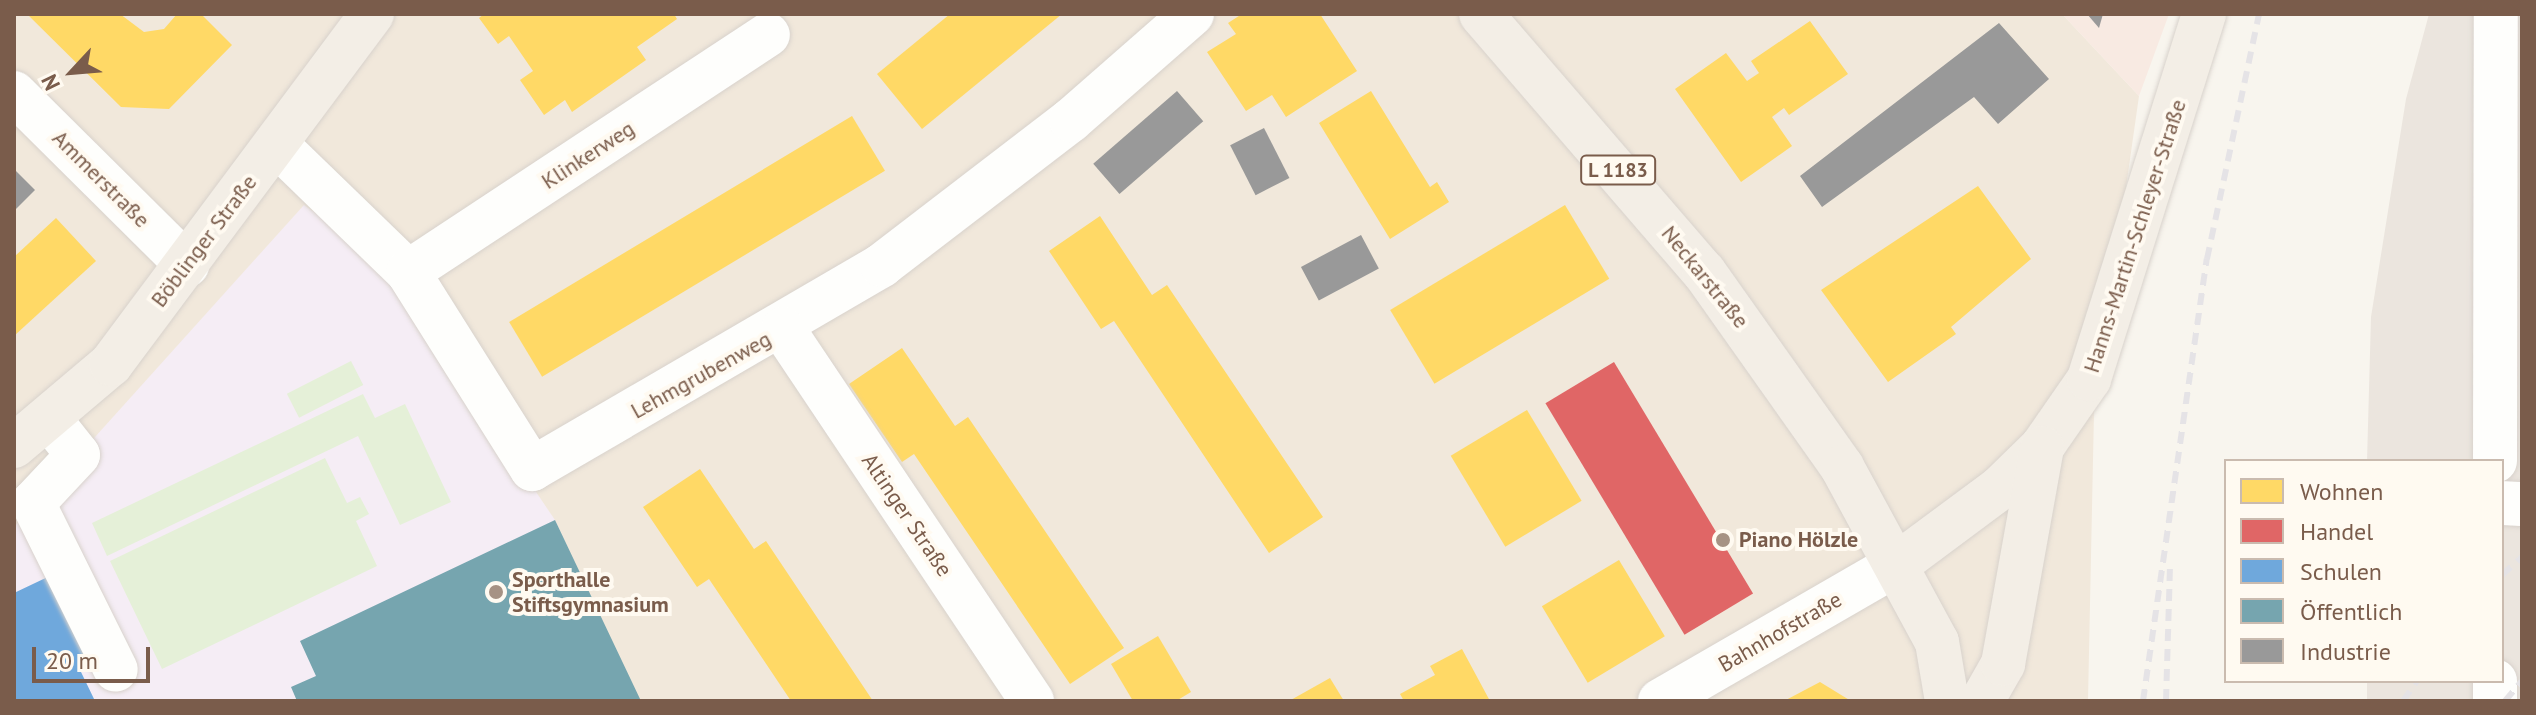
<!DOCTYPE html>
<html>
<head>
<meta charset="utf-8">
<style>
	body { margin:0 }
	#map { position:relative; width:2536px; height:715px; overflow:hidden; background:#f8f5ee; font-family:"PT Sans",sans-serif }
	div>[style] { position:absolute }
	.residential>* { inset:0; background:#f1e8db }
	.commercial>* { inset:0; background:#f8eae2 }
	.industrial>* { inset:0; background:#ebe5de }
	.education>* { inset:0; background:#f5edf5 }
	.green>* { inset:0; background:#e5f0d8; transform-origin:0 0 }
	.homes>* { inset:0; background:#ffd966; transform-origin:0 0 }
	.shops>* { inset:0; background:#e06666; transform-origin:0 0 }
	.schools>* { inset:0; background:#6fa8dc }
	.public>* { inset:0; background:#76a5af }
	.industry>* { inset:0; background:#999; transform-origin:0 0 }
	.roads { filter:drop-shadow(0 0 2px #d8d2cc) drop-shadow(0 0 2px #d8d2cc) }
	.minor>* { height:44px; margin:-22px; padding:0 22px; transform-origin:22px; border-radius:22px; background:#fefefc }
	.major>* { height:44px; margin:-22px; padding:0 22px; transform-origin:22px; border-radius:22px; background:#f3eee6 }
	.rail>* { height:6px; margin-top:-3px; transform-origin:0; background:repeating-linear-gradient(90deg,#e5e3e6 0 12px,transparent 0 20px) }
	.dots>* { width:22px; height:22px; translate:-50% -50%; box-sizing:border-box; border:4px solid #fffaf1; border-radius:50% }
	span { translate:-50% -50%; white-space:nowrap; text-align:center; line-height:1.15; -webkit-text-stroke:8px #fffaf1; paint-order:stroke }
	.shield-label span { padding:2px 6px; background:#fffaf1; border:2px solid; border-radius:6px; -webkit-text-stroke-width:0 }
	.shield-label { font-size:20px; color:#7a5c4b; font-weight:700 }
	.street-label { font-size:22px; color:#7a5c4b }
	.poi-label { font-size:22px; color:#7a5c4b; font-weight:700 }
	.left { translate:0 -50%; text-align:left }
	.frame { position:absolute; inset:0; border:16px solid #7a5c4b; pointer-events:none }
	.legend { position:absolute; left:2224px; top:459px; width:280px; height:224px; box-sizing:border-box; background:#fffaf1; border:2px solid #cabbaf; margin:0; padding:10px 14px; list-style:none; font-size:24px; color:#7a5c4b }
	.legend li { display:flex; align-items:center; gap:16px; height:40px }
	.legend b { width:40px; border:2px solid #cabbaf }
	.north { position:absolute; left:32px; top:32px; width:80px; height:80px; -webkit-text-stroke:6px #fffaf1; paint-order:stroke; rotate:244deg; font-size:22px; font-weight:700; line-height:32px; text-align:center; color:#7a5c4b }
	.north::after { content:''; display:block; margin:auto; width:28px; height:36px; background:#7a5c4b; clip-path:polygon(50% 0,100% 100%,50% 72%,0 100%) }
	.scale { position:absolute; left:32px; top:647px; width:118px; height:36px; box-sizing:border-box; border:4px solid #7a5c4b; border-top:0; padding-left:10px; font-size:24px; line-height:28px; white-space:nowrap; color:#7a5c4b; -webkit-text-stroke:6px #fffaf1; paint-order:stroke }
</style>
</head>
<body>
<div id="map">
	<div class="residential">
		<div style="clip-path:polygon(14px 14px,2062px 14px,2139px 96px,2094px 412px,2088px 701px,14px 701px)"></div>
	</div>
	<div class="commercial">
		<div style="clip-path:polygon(2062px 14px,2169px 14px,2139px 96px)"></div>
	</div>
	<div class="industrial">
		<div style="clip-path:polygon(2429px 14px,2522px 14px,2522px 701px,2367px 701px,2367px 681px,2502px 681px,2502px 461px,2367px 461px,2371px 317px,2406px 99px)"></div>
	</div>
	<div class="education">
		<div style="clip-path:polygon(304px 205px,377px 257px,555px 520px,638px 701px,14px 701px,14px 527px)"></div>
	</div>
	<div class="green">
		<div style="left:351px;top:361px;width:27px;height:72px;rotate:63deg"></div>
		<div style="clip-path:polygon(363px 394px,375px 418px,405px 404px,451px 502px,400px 525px,358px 436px,107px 556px,92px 523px)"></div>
		<div style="clip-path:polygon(325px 458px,347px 503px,360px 497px,369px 514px,356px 521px,377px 566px,162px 669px,110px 561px)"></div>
	</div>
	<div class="homes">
		<div style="clip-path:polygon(27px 14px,120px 14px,144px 32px,164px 29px,177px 14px,201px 14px,232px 45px,169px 109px,121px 107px)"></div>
		<div style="clip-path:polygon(484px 14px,674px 14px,677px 19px,637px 47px,646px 60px,572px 112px,565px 100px,544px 115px,520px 80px,533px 71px,509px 36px,498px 44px,479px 18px)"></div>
		<div style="clip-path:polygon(950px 14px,1062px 14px,922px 129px,877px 74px)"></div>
		<div style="clip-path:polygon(1242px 14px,1320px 14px,1357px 71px,1286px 117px,1272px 95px,1246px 111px,1207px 52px,1236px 34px,1228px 23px)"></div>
		<div style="clip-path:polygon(1810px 21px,1848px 74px,1789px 115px,1784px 108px,1772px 117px,1792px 146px,1741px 182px,1675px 89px,1726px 53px,1747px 81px,1759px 73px,1751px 61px)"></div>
		<div style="clip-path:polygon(1371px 91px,1430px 187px,1437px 182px,1449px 202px,1390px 239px,1319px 123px)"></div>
		<div style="left:852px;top:116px;width:64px;height:400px;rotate:59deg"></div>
		<div style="clip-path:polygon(1978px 186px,2031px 259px,1951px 327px,1956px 334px,1888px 382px,1821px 290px)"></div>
		<div style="left:1565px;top:205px;width:86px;height:204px;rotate:59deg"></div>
		<div style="clip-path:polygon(1100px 216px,1152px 295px,1167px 285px,1323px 517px,1269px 553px,1114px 321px,1101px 329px,1049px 251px)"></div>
		<div style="clip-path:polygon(56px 218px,96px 261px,14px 336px,14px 257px)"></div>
		<div style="clip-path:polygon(902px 348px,955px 426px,968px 417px,1124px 648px,1070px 684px,914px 454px,902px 462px,849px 384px)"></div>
		<div style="left:1527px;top:410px;width:106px;height:89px;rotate:59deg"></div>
		<div style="clip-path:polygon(700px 469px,754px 549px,766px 541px,873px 701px,791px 701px,709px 579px,697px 587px,643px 507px)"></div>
		<div style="left:1619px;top:560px;width:89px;height:90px;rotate:59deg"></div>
		<div style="clip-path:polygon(1158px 636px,1191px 692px,1176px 701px,1133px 701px,1111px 664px)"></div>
		<div style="clip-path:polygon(1462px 649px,1490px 701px,1404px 701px,1400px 694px,1435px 675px,1430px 666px)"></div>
		<div style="clip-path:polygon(1330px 678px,1344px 701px,1289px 701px)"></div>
		<div style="clip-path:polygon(1820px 682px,1851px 701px,1784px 701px)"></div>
	</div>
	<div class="shops">
		<div style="left:1614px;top:362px;width:270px;height:80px;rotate:59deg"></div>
	</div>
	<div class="schools">
		<div style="clip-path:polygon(54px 574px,98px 663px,81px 672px,95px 701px,14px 701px,14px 593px)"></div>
	</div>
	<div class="public">
		<div style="clip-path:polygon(555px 520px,641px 701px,297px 701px,291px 687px,316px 676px,300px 641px)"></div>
	</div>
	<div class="industry">
		<div style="clip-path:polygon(2087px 14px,2103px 14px,2099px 28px)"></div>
		<div style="clip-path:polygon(1999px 23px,2049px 79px,1998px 124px,1974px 97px,1822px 207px,1800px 176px)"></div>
		<div style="left:1177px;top:91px;width:40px;height:111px;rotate:49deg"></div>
		<div style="left:1264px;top:128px;width:56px;height:38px;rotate:63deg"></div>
		<div style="clip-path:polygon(14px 169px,35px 190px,14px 211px)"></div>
		<div style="left:1361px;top:235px;width:38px;height:68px;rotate:62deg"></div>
	</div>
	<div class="roads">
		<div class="minor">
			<div style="left:14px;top:93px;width:244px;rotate:44.8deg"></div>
			<div style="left:276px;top:144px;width:184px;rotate:44.1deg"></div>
			<div style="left:408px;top:272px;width:233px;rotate:57.8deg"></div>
			<div style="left:532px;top:469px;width:405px;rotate:-30.2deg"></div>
			<div style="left:882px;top:265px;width:238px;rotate:-37.5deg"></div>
			<div style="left:1071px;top:120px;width:161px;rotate:-41.2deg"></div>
			<div style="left:408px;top:272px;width:431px;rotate:-33.4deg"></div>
			<div style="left:783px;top:329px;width:448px;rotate:56.2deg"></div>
			<div style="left:51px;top:421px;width:43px;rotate:51.5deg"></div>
			<div style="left:78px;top:455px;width:66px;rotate:133.2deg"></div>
			<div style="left:33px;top:503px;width:186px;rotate:63.6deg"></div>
			<div style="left:2495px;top:461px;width:447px;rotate:-89.9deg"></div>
			<div style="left:2502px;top:503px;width:20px;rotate:3deg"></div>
			<div style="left:2495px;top:681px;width:20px;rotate:90deg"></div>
			<div style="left:1660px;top:701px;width:276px;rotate:-30deg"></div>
		</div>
		<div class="major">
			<div style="left:1481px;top:14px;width:341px;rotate:49.2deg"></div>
			<div style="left:1704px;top:272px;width:239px;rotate:54.7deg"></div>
			<div style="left:1842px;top:467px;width:199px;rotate:61.5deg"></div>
			<div style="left:1937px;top:642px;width:60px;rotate:80.4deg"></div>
			<div style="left:14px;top:446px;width:127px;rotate:-40.2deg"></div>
			<div style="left:111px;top:364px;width:437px;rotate:-53.3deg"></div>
			<div style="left:1899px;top:563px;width:126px;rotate:-36.6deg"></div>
			<div style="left:2000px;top:488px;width:59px;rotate:-44.3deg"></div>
			<div style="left:2042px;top:447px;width:83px;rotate:-55.3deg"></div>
			<div style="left:2089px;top:379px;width:383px;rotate:-72.5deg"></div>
			<div style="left:1982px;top:701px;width:43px;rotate:-60.4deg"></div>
			<div style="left:2003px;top:664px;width:220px;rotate:-79.8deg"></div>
		</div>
	</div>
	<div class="rail">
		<div style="left:2502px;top:575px;width:27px;rotate:-42deg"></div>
		<div style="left:2143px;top:701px;width:447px;rotate:-81.8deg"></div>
		<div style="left:2207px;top:259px;width:250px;rotate:-78deg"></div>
		<div style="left:2166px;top:701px;width:138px;rotate:-88.3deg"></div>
		<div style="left:2403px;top:701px;width:24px;rotate:-55deg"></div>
		<div style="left:2505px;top:701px;width:26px;rotate:-50deg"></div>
	</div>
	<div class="dots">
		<div style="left:1723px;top:540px;background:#a69284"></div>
		<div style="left:496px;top:592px;background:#a69284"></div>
	</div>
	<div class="shield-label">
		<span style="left:1618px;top:170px">L 1183</span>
	</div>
	<div class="street-label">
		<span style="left:588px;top:155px;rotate:-33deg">Klinkerweg</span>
		<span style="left:101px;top:179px;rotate:45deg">Ammerstraße</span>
		<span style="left:2135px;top:236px;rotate:-72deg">Hanns-Martin-Schleyer-Straße</span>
		<span style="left:204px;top:241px;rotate:-53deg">Böblinger Straße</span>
		<span style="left:1705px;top:277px;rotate:51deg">Neckarstraße</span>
		<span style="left:701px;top:375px;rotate:-29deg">Lehmgrubenweg</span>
		<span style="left:907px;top:515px;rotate:56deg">Altinger Straße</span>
		<span style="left:1780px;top:632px;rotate:-30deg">Bahnhofstraße</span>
	</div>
	<div class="poi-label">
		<span class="left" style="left:1739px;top:540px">Piano Hölzle</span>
		<span class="left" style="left:512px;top:592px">Sporthalle<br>Stiftsgymnasium</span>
	</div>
	<div class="frame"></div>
	<ul class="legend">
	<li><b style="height:22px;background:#ffd966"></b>Wohnen</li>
	<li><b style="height:22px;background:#e06666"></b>Handel</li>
	<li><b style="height:22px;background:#6fa8dc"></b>Schulen</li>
	<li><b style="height:22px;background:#76a5af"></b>Öffentlich</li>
	<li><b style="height:22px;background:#999"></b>Industrie</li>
	</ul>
	<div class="north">N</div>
	<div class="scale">20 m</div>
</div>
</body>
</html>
